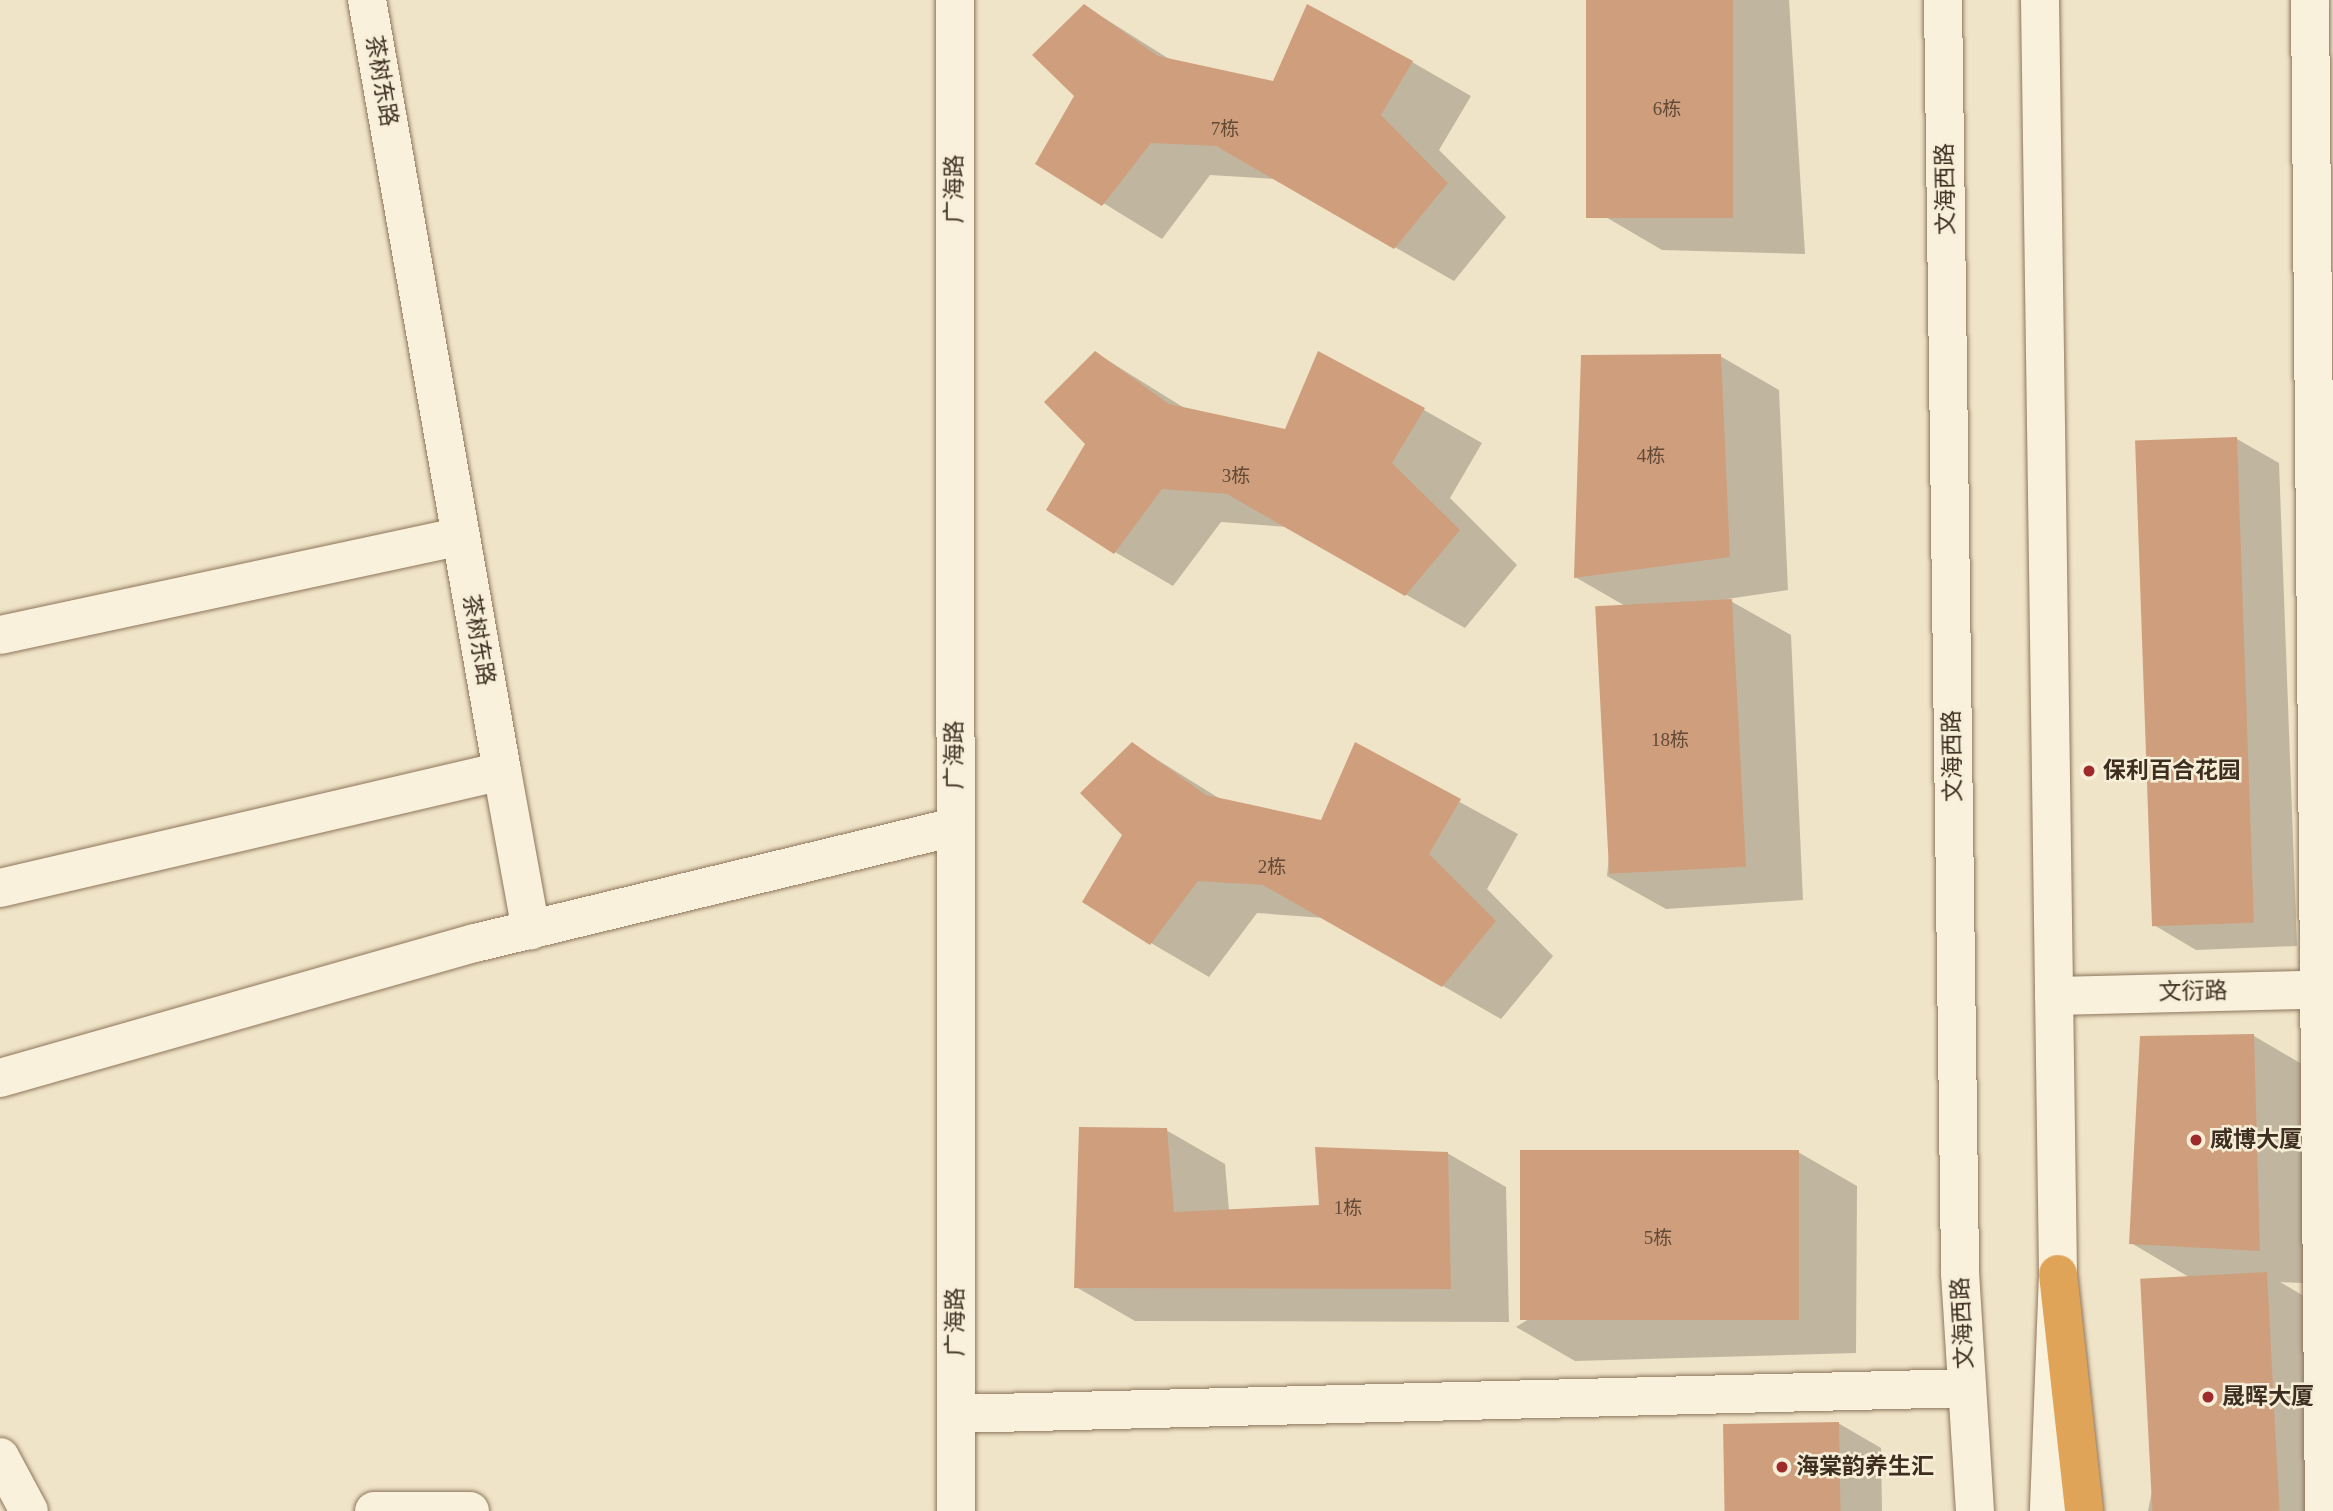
<!DOCTYPE html>
<html>
<head>
<meta charset="utf-8">
<style>
	body { margin:0 }
	#map { position:relative; width:2333px; height:1511px; overflow:hidden; background:#f0e4c8; font-family:"Times New Roman","Noto Sans SC",serif }
	div>[style] { position:absolute }
	.shadow>* { inset:0; background:#0003 }
	.building>* { inset:0; background:#cf9f7d; transform-origin:0 0 }
	.roads { filter:drop-shadow(0 0 2px #8d765c) drop-shadow(0 0 2px #8d765c) }
	.street>* { height:38px; margin:-19px; padding:0 19px; transform-origin:19px; border-radius:19px; background:#faf1dc }
	.secondary>* { height:38px; margin:-19px; padding:0 19px; transform-origin:19px; border-radius:19px; background:#faf1dc }
	.highway>* { height:38px; margin:-19px; padding:0 19px; transform-origin:19px; border-radius:19px; background:#e0a458 }
	.dots>* { width:19px; height:19px; translate:-50% -50%; box-sizing:border-box; border:4px solid #f7eed8; border-radius:50% }
	span { translate:-50% -50%; white-space:nowrap; text-align:center; line-height:1.15; -webkit-text-stroke:5px #f7eed8; paint-order:stroke }
	.number-label { font-size:19px; color:#624a37 }
	.number-label span { -webkit-text-stroke-width:0 }
	.street-label { font-size:23px; color:#3d2e20 }
	.poi-label { font-size:23px; color:#3d2e20; font-weight:700 }
	.left { translate:0 -50%; text-align:left }
</style>
</head>
<body>
<div id="map">
	<div class="shadow">
		<div style="clip-path:polygon(1587px 0,1789px 0,1805px 254px,1662px 250px,1604px 216px)"></div>
		<div style="clip-path:polygon(1085px 6px,1174px 62px,1274px 83px,1412px 62px,1471px 96px,1439px 150px,1506px 217px,1454px 281px,1276px 179px,1210px 175px,1162px 239px,1038px 163px,1076px 96px)"></div>
		<div style="clip-path:polygon(1096px 353px,1186px 409px,1286px 431px,1424px 410px,1482px 443px,1450px 498px,1517px 565px,1465px 628px,1287px 527px,1221px 522px,1173px 586px,1115px 552px,1088px 444px)"></div>
		<div style="clip-path:polygon(1720px 356px,1779px 390px,1788px 590px,1727px 599px,1791px 635px,1803px 900px,1666px 909px,1607px 876px,1634px 611px,1575px 577px)"></div>
		<div style="clip-path:polygon(2237px 439px,2279px 463px,2297px 946px,2196px 950px,2154px 925px)"></div>
		<div style="clip-path:polygon(1132px 744px,1222px 800px,1322px 822px,1356px 745px,1518px 834px,1487px 889px,1553px 956px,1501px 1019px,1324px 918px,1257px 913px,1209px 977px,1151px 943px,1124px 835px)"></div>
		<div style="clip-path:polygon(2254px 1036px,2312px 1070px,2319px 1284px,2280px 1282px,2309px 1299px,2319px 1511px,2148px 1511px,2194px 1280px,2131px 1243px)"></div>
		<div style="clip-path:polygon(1166px 1130px,1225px 1164px,1229px 1211px,1321px 1207px,1447px 1153px,1506px 1187px,1509px 1322px,1135px 1321px,1076px 1287px)"></div>
		<div style="clip-path:polygon(1798px 1152px,1857px 1186px,1856px 1353px,1575px 1361px,1516px 1327px)"></div>
		<div style="clip-path:polygon(1838px 1423px,1881px 1448px,1882px 1511px,1727px 1511px)"></div>
	</div>
	<div class="building">
		<div style="left:1586px;top:0;width:147px;height:218px"></div>
		<div style="clip-path:polygon(1084px 4px,1158px 56px,1273px 81px,1307px 4px,1413px 61px,1381px 115px,1448px 183px,1394px 249px,1216px 146px,1151px 143px,1102px 206px,1035px 164px,1074px 96px,1032px 55px)"></div>
		<div style="clip-path:polygon(1095px 351px,1169px 404px,1285px 429px,1318px 351px,1425px 408px,1392px 463px,1460px 530px,1405px 596px,1227px 494px,1162px 489px,1114px 554px,1046px 510px,1085px 444px,1044px 402px)"></div>
		<div style="clip-path:polygon(1721px 354px,1730px 557px,1574px 578px,1581px 355px)"></div>
		<div style="left:2237px;top:437px;width:486px;height:102px;rotate:88deg"></div>
		<div style="left:1732px;top:599px;width:268px;height:137px;rotate:87deg"></div>
		<div style="clip-path:polygon(1132px 742px,1206px 795px,1321px 820px,1355px 742px,1461px 799px,1429px 854px,1496px 921px,1442px 987px,1263px 885px,1198px 881px,1150px 945px,1082px 902px,1122px 835px,1080px 793px)"></div>
		<div style="clip-path:polygon(2254px 1034px,2260px 1251px,2129px 1244px,2140px 1036px)"></div>
		<div style="clip-path:polygon(1079px 1127px,1167px 1128px,1174px 1212px,1319px 1205px,1315px 1147px,1448px 1152px,1451px 1289px,1074px 1288px)"></div>
		<div style="left:1799px;top:1150px;width:170px;height:279px;rotate:90deg"></div>
		<div style="left:2267px;top:1272px;width:239px;height:127px;rotate:87deg"></div>
		<div style="left:1839px;top:1422px;width:89px;height:116px;rotate:89deg"></div>
	</div>
	<div class="roads">
		<div class="street">
			<div style="left:955px;top:0;width:1511px;rotate:89.96deg"></div>
			<div style="left:2310px;top:0;width:1511px;rotate:89.47deg"></div>
			<div style="left:0;top:635px;width:469px;rotate:-12.1deg"></div>
			<div style="left:502px;top:771px;width:162px;rotate:79.7deg"></div>
			<div style="left:0;top:888px;width:515px;rotate:-13.12deg"></div>
			<div style="left:502px;top:771px;width:783px;rotate:-99.93deg"></div>
			<div style="left:2054px;top:996px;width:279px;rotate:-1.4deg"></div>
			<div style="left:0;top:1078px;width:494px;rotate:-15.9deg"></div>
			<div style="left:475px;top:943px;width:494px;rotate:-13.6deg"></div>
			<div style="left:956px;top:1414px;width:1011px;rotate:-1.47deg"></div>
			<div style="left:0;top:1457px;width:61px;rotate:61.8deg"></div>
			<div style="left:374px;top:1511px;width:96px"></div>
		</div>
		<div class="secondary">
			<div style="left:1943px;top:0;width:1273px;rotate:89.23deg"></div>
			<div style="left:1960px;top:1273px;width:238px;rotate:86.4deg"></div>
			<div style="left:2040px;top:0;width:1274px;rotate:89.19deg"></div>
			<div style="left:2058px;top:1274px;width:237px;rotate:92.2deg"></div>
		</div>
		<div class="highway">
			<div style="left:2058px;top:1274px;width:238px;rotate:83.7deg"></div>
		</div>
	</div>
	<div class="dots">
		<div style="left:2089px;top:771px;background:#9e2a2b"></div>
		<div style="left:2196px;top:1140px;background:#9e2a2b"></div>
		<div style="left:2208px;top:1397px;background:#9e2a2b"></div>
		<div style="left:1782px;top:1467px;background:#9e2a2b"></div>
	</div>
	<div class="number-label">
		<span style="left:1667px;top:109px">6栋</span>
		<span style="left:1225px;top:129px">7栋</span>
		<span style="left:1651px;top:456px">4栋</span>
		<span style="left:1236px;top:476px">3栋</span>
		<span style="left:1670px;top:740px">18栋</span>
		<span style="left:1272px;top:867px">2栋</span>
		<span style="left:1348px;top:1208px">1栋</span>
		<span style="left:1658px;top:1238px">5栋</span>
	</div>
	<div class="street-label">
		<span style="left:381px;top:81px;rotate:80deg">茶树东路</span>
		<span style="left:955px;top:189px;rotate:-90deg">广海路</span>
		<span style="left:1946px;top:189px;rotate:-91deg">文海西路</span>
		<span style="left:478px;top:640px;rotate:80deg">茶树东路</span>
		<span style="left:955px;top:755px;rotate:-90deg">广海路</span>
		<span style="left:1953px;top:756px;rotate:-91deg">文海西路</span>
		<span style="left:2193px;top:992px;rotate:-1deg">文衍路</span>
		<span style="left:956px;top:1322px;rotate:-90deg">广海路</span>
		<span style="left:1963px;top:1323px;rotate:-93deg">文海西路</span>
	</div>
	<div class="poi-label">
		<span class="left" style="left:2103px;top:771px">保利百合花园</span>
		<span class="left" style="left:2210px;top:1140px">威博大厦</span>
		<span class="left" style="left:2222px;top:1397px">晟晖大厦</span>
		<span class="left" style="left:1796px;top:1467px">海棠韵养生汇</span>
	</div>
</div>
</body>
</html>
